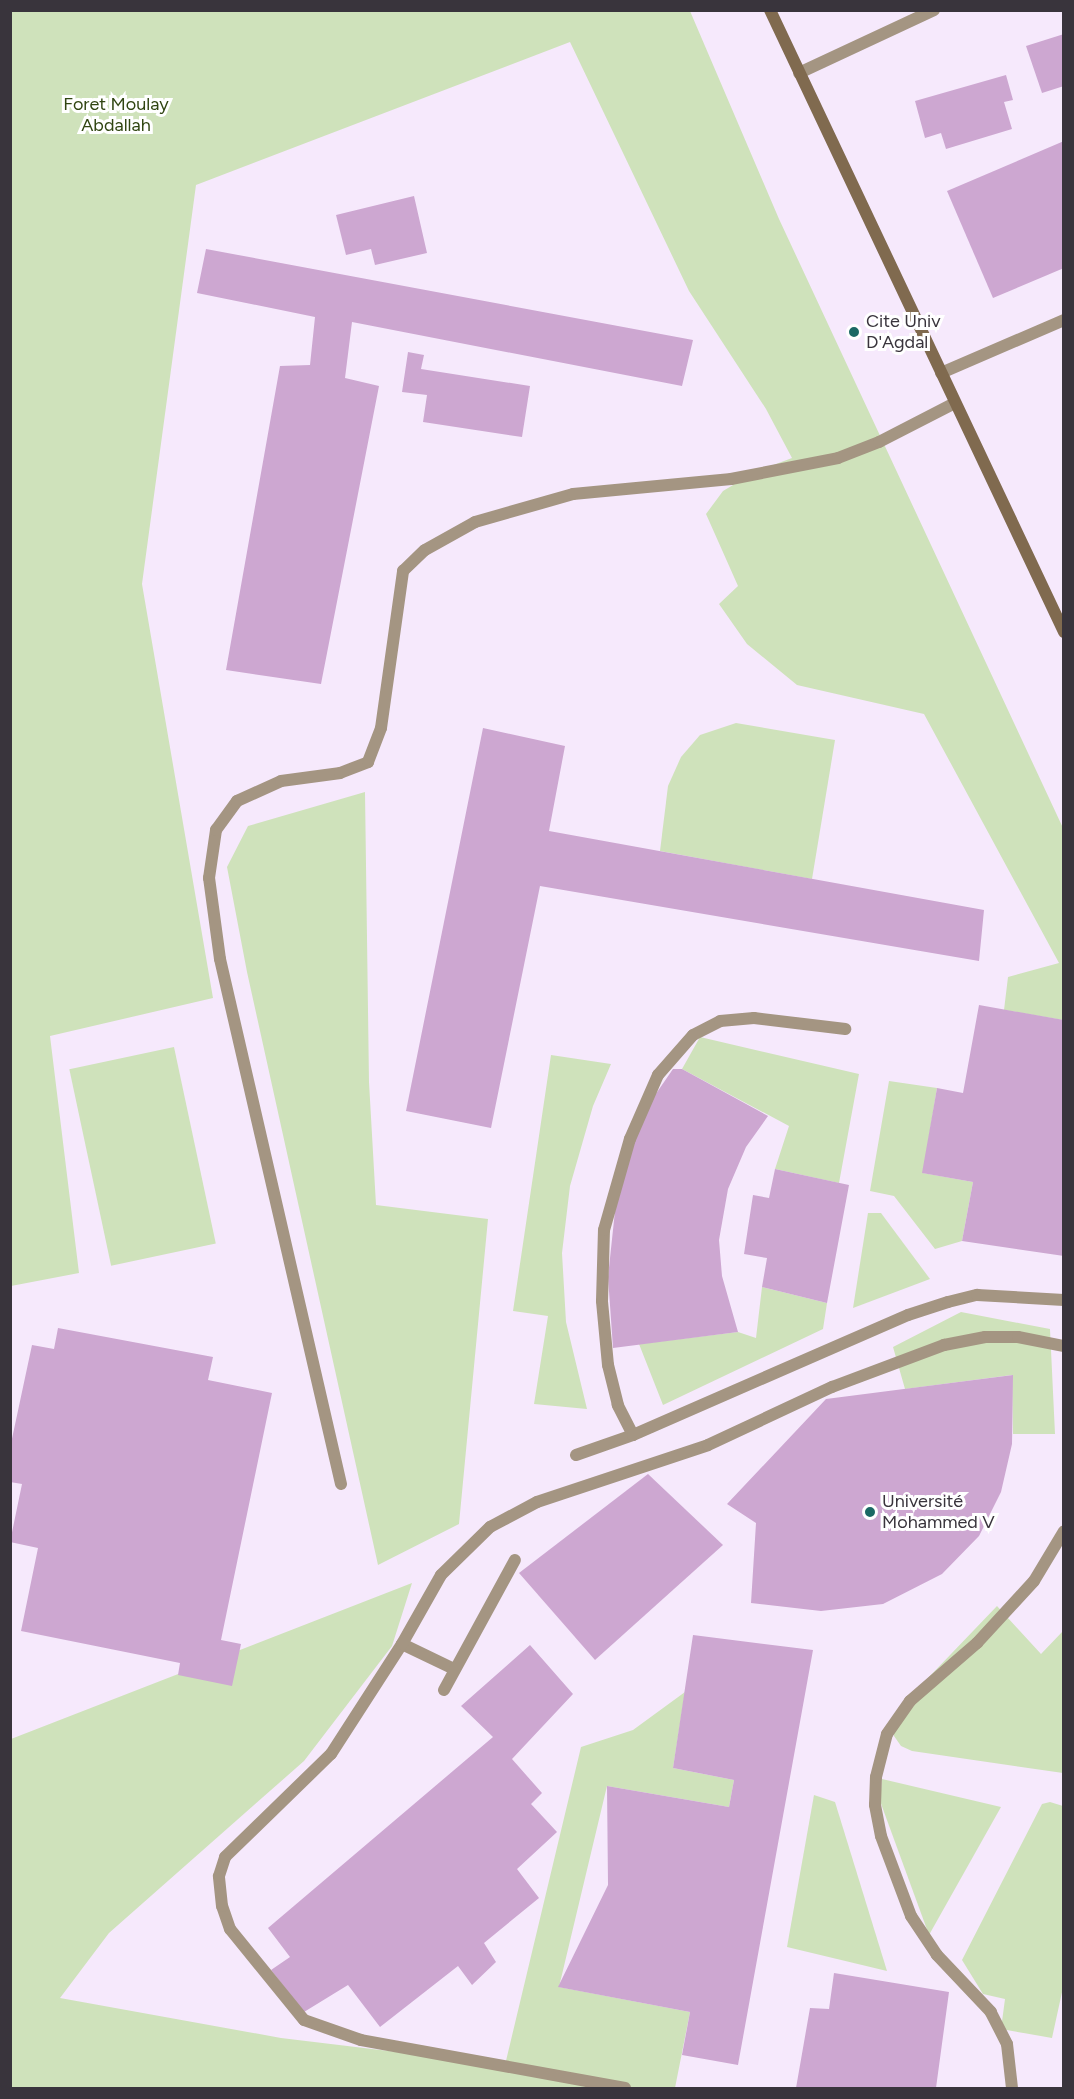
<!DOCTYPE html>
<html>
<head>
<meta charset="utf-8">
<style>
	body { margin:0 }
	#map { position:relative; width:1074px; height:2099px; overflow:hidden; background:#f6e9fc; font-family:Figtree,sans-serif }
	div>[style] { position:absolute }
	.green>* { inset:0; background:#cfe2bb; transform-origin:0 0 }
	.building>* { inset:0; background:#cda7d1 }
	.lane>* { height:12px; margin:-6px; padding:0 6px; transform-origin:6px; border-radius:6px; background:#a49582 }
	.street>* { height:12px; margin:-6px; padding:0 6px; transform-origin:6px; border-radius:6px; background:#a49582 }
	.secondary>* { height:12px; margin:-6px; padding:0 6px; transform-origin:6px; border-radius:6px; background:#806a4f }
	.dots>* { width:16px; height:16px; translate:-50% -50%; box-sizing:border-box; border:3px solid #fff; border-radius:50% }
	span { translate:-50% -50%; white-space:nowrap; text-align:center; line-height:1.15; -webkit-text-stroke:6px #fff; paint-order:stroke }
	.park-label { font-size:18px; color:#304511 }
	.poi-label { font-size:18px; color:#39343c }
	.left { translate:0 -50%; text-align:left }
	.frame { position:absolute; inset:0; border:12px solid #39343c; pointer-events:none }
</style>
</head>
<body>
<div id="map">
	<div class="green">
		<div style="clip-path:polygon(10px 11px,690px 11px,779px 219px,1063px 828px,1063px 1020px,1004px 1010px,1008px 977px,1059px 963px,924px 714px,797px 685px,747px 644px,719px 604px,738px 586px,706px 514px,723px 491px,755px 472px,792px 458px,766px 409px,689px 291px,570px 42px,196px 185px,142px 584px,213px 998px,50px 1036px,79px 1273px,11px 1286px)"></div>
		<div style="clip-path:polygon(736px 723px,835px 740px,812px 879px,660px 851px,668px 786px,681px 757px,700px 735px)"></div>
		<div style="clip-path:polygon(365px 792px,369px 1082px,376px 1205px,488px 1219px,459px 1524px,378px 1565px,247px 972px,227px 867px,248px 826px)"></div>
		<div style="clip-path:polygon(700px 1037px,859px 1074px,839px 1183px,775px 1169px,789px 1126px,682px 1069px)"></div>
		<div style="left:174px;top:1047px;width:201px;height:107px;rotate:78deg"></div>
		<div style="clip-path:polygon(551px 1055px,611px 1064px,593px 1106px,570px 1186px,562px 1253px,566px 1322px,587px 1409px,534px 1404px,548px 1316px,513px 1311px)"></div>
		<div style="clip-path:polygon(889px 1081px,937px 1088px,923px 1173px,973px 1182px,962px 1241px,935px 1249px,894px 1196px,870px 1191px)"></div>
		<div style="clip-path:polygon(868px 1213px,881px 1213px,930px 1279px,853px 1308px)"></div>
		<div style="clip-path:polygon(762px 1287px,827px 1303px,823px 1329px,663px 1405px,639px 1344px,738px 1332px,756px 1338px)"></div>
		<div style="clip-path:polygon(961px 1312px,1050px 1329px,1055px 1434px,1013px 1434px,1012px 1375px,905px 1389px,893px 1347px)"></div>
		<div style="clip-path:polygon(412px 1583px,392px 1646px,304px 1761px,109px 1933px,60px 1998px,281px 2038px,505px 2065px,581px 1747px,633px 1730px,685px 1692px,673px 1768px,734px 1780px,729px 1807px,607px 1786px,559px 1987px,690px 2012px,675px 2088px,11px 2088px,11px 1739px)"></div>
		<div style="clip-path:polygon(997px 1606px,1041px 1654px,1063px 1631px,1063px 1773px,912px 1751px,901px 1746px,894px 1736px,894px 1721px,905px 1702px)"></div>
		<div style="clip-path:polygon(882px 1779px,1001px 1807px,929px 1935px,880px 1801px)"></div>
		<div style="clip-path:polygon(814px 1795px,835px 1802px,887px 1971px,787px 1947px)"></div>
		<div style="clip-path:polygon(1050px 1802px,1063px 1806px,1064px 1983px,1052px 2038px,1001px 2029px,1005px 1999px,983px 1994px,962px 1960px,1042px 1804px)"></div>
	</div>
	<div class="building">
		<div style="clip-path:polygon(1064px 34px,1064px 86px,1042px 93px,1026px 46px)"></div>
		<div style="clip-path:polygon(1006px 75px,1013px 100px,1004px 102px,1012px 129px,946px 149px,941px 133px,925px 138px,915px 101px)"></div>
		<div style="clip-path:polygon(1064px 141px,1064px 268px,993px 298px,947px 191px)"></div>
		<div style="clip-path:polygon(414px 196px,427px 253px,375px 265px,371px 249px,346px 255px,336px 215px)"></div>
		<div style="clip-path:polygon(206px 249px,693px 340px,682px 386px,352px 322px,345px 378px,379px 386px,321px 684px,226px 670px,280px 366px,310px 365px,315px 317px,197px 293px)"></div>
		<div style="clip-path:polygon(408px 352px,424px 355px,421px 369px,530px 386px,522px 437px,423px 422px,427px 395px,402px 392px)"></div>
		<div style="clip-path:polygon(483px 728px,565px 746px,549px 831px,984px 910px,979px 961px,540px 886px,491px 1128px,406px 1111px)"></div>
		<div style="clip-path:polygon(979px 1005px,1064px 1020px,1064px 1256px,962px 1241px,973px 1182px,922px 1173px,937px 1088px,963px 1093px)"></div>
		<div style="clip-path:polygon(673px 1069px,682px 1069px,768px 1116px,746px 1147px,728px 1189px,719px 1240px,722px 1276px,738px 1332px,613px 1348px,608px 1277px,615px 1211px,631px 1148px,653px 1098px)"></div>
		<div style="clip-path:polygon(775px 1169px,849px 1185px,827px 1303px,762px 1287px,767px 1258px,744px 1254px,753px 1195px,769px 1198px)"></div>
		<div style="clip-path:polygon(58px 1328px,213px 1357px,208px 1380px,272px 1393px,221px 1640px,241px 1644px,232px 1686px,178px 1675px,180px 1663px,21px 1631px,38px 1548px,10px 1542px,22px 1484px,10px 1482px,10px 1448px,32px 1345px,54px 1349px)"></div>
		<div style="clip-path:polygon(1013px 1375px,1012px 1444px,1001px 1492px,979px 1536px,942px 1574px,883px 1604px,821px 1611px,751px 1603px,756px 1523px,727px 1504px,826px 1399px)"></div>
		<div style="clip-path:polygon(648px 1474px,723px 1545px,595px 1660px,519px 1573px)"></div>
		<div style="clip-path:polygon(693px 1635px,813px 1650px,738px 2065px,682px 2055px,690px 2012px,558px 1987px,608px 1885px,607px 1786px,729px 1807px,734px 1780px,673px 1768px)"></div>
		<div style="clip-path:polygon(530px 1645px,573px 1694px,512px 1759px,542px 1793px,531px 1804px,557px 1832px,517px 1869px,539px 1898px,484px 1943px,496px 1962px,472px 1985px,458px 1966px,380px 2027px,348px 1985px,304px 2012px,271px 1970px,290px 1957px,268px 1928px,493px 1737px,461px 1706px)"></div>
		<div style="clip-path:polygon(834px 1973px,949px 1992px,936px 2088px,796px 2088px,810px 2008px,829px 2009px)"></div>
	</div>
	<div class="lane">
		<div style="left:633px;top:1435px;width:34px;rotate:-117deg"></div>
		<div style="left:618px;top:1405px;width:41px;rotate:-104deg"></div>
		<div style="left:608px;top:1365px;width:64px;rotate:-95.4deg"></div>
		<div style="left:602px;top:1301px;width:71px;rotate:-88.4deg"></div>
		<div style="left:604px;top:1230px;width:95px;rotate:-74.1deg"></div>
		<div style="left:630px;top:1139px;width:70px;rotate:-66.4deg"></div>
		<div style="left:658px;top:1075px;width:53px;rotate:-48.8deg"></div>
		<div style="left:693px;top:1035px;width:30px;rotate:-27deg"></div>
		<div style="left:720px;top:1021px;width:34px;rotate:-5deg"></div>
		<div style="left:754px;top:1018px;width:92px;rotate:6.9deg"></div>
		<div style="left:576px;top:1455px;width:60px;rotate:-19.3deg"></div>
		<div style="left:633px;top:1435px;width:300px;rotate:-23.6deg"></div>
		<div style="left:908px;top:1315px;width:42px;rotate:-18deg"></div>
		<div style="left:948px;top:1302px;width:30px;rotate:-14deg"></div>
		<div style="left:977px;top:1295px;width:87px;rotate:3.3deg"></div>
		<div style="left:341px;top:1484px;width:539px;rotate:-102.98deg"></div>
		<div style="left:220px;top:959px;width:82px;rotate:-97.7deg"></div>
		<div style="left:209px;top:878px;width:49px;rotate:-81.7deg"></div>
		<div style="left:216px;top:830px;width:36px;rotate:-54deg"></div>
		<div style="left:237px;top:801px;width:48px;rotate:-24.4deg"></div>
		<div style="left:281px;top:781px;width:60px;rotate:-7.7deg"></div>
		<div style="left:340px;top:773px;width:30px;rotate:-21deg"></div>
		<div style="left:368px;top:762px;width:36px;rotate:-69deg"></div>
		<div style="left:381px;top:728px;width:159px;rotate:-82deg"></div>
		<div style="left:403px;top:571px;width:30px;rotate:-44deg"></div>
		<div style="left:425px;top:550px;width:57px;rotate:-29.2deg"></div>
		<div style="left:475px;top:522px;width:102px;rotate:-15.9deg"></div>
		<div style="left:573px;top:494px;width:159px;rotate:-5.4deg"></div>
		<div style="left:731px;top:479px;width:109px;rotate:-11.1deg"></div>
		<div style="left:838px;top:458px;width:44px;rotate:-21.3deg"></div>
		<div style="left:879px;top:442px;width:85px;rotate:-27.2deg"></div>
		<div style="left:402px;top:1644px;width:58px;rotate:25.7deg"></div>
		<div style="left:444px;top:1690px;width:148px;rotate:-61.4deg"></div>
		<div style="left:625px;top:2088px;width:268px;rotate:-169.7deg"></div>
		<div style="left:361px;top:2040px;width:60px;rotate:-160.7deg"></div>
		<div style="left:304px;top:2020px;width:117px;rotate:-129.1deg"></div>
		<div style="left:230px;top:1929px;width:24px;rotate:-109deg"></div>
		<div style="left:222px;top:1906px;width:30px;rotate:-96deg"></div>
		<div style="left:219px;top:1876px;width:20px;rotate:-72deg"></div>
		<div style="left:225px;top:1857px;width:148px;rotate:-44.2deg"></div>
		<div style="left:331px;top:1754px;width:131px;rotate:-57.2deg"></div>
		<div style="left:402px;top:1644px;width:79px;rotate:-60.5deg"></div>
		<div style="left:441px;top:1575px;width:69px;rotate:-44.4deg"></div>
		<div style="left:490px;top:1527px;width:53px;rotate:-28deg"></div>
		<div style="left:537px;top:1502px;width:180px;rotate:-18.4deg"></div>
		<div style="left:708px;top:1445px;width:137px;rotate:-25.1deg"></div>
		<div style="left:832px;top:1387px;width:120px;rotate:-20.6deg"></div>
		<div style="left:944px;top:1345px;width:42px;rotate:-11deg"></div>
		<div style="left:985px;top:1337px;width:33px"></div>
		<div style="left:1018px;top:1337px;width:47px;rotate:11.1deg"></div>
		<div style="left:1012px;top:2088px;width:44px;rotate:-96.5deg"></div>
		<div style="left:1007px;top:2044px;width:36px;rotate:-117deg"></div>
		<div style="left:991px;top:2012px;width:79px;rotate:-133.5deg"></div>
		<div style="left:937px;top:1955px;width:47px;rotate:-123.7deg"></div>
		<div style="left:911px;top:1916px;width:85px;rotate:-110.6deg"></div>
		<div style="left:881px;top:1836px;width:32px;rotate:-101deg"></div>
		<div style="left:875px;top:1805px;width:28px;rotate:-88deg"></div>
		<div style="left:876px;top:1777px;width:44px;rotate:-75.7deg"></div>
		<div style="left:887px;top:1734px;width:40px;rotate:-55.1deg"></div>
		<div style="left:910px;top:1701px;width:89px;rotate:-40.9deg"></div>
		<div style="left:977px;top:1643px;width:84px;rotate:-47.4deg"></div>
		<div style="left:1034px;top:1581px;width:58px;rotate:-59deg"></div>
	</div>
	<div class="street">
		<div style="left:799px;top:73px;width:149px;rotate:-25deg"></div>
		<div style="left:941px;top:373px;width:134px;rotate:-23.3deg"></div>
	</div>
	<div class="secondary">
		<div style="left:770px;top:10px;width:688px;rotate:64.7deg"></div>
	</div>
	<div class="dots">
		<div style="left:854px;top:332px;background:#1b6864"></div>
		<div style="left:870px;top:1512px;background:#1b6864"></div>
	</div>
	<div class="park-label">
		<span style="left:116px;top:115px">Foret Moulay<br>Abdallah</span>
	</div>
	<div class="poi-label">
		<span class="left" style="left:866px;top:332px">Cite Univ<br>D'Agdal</span>
		<span class="left" style="left:882px;top:1512px">Université<br>Mohammed V</span>
	</div>
	<div class="frame"></div>
</div>
</body>
</html>
